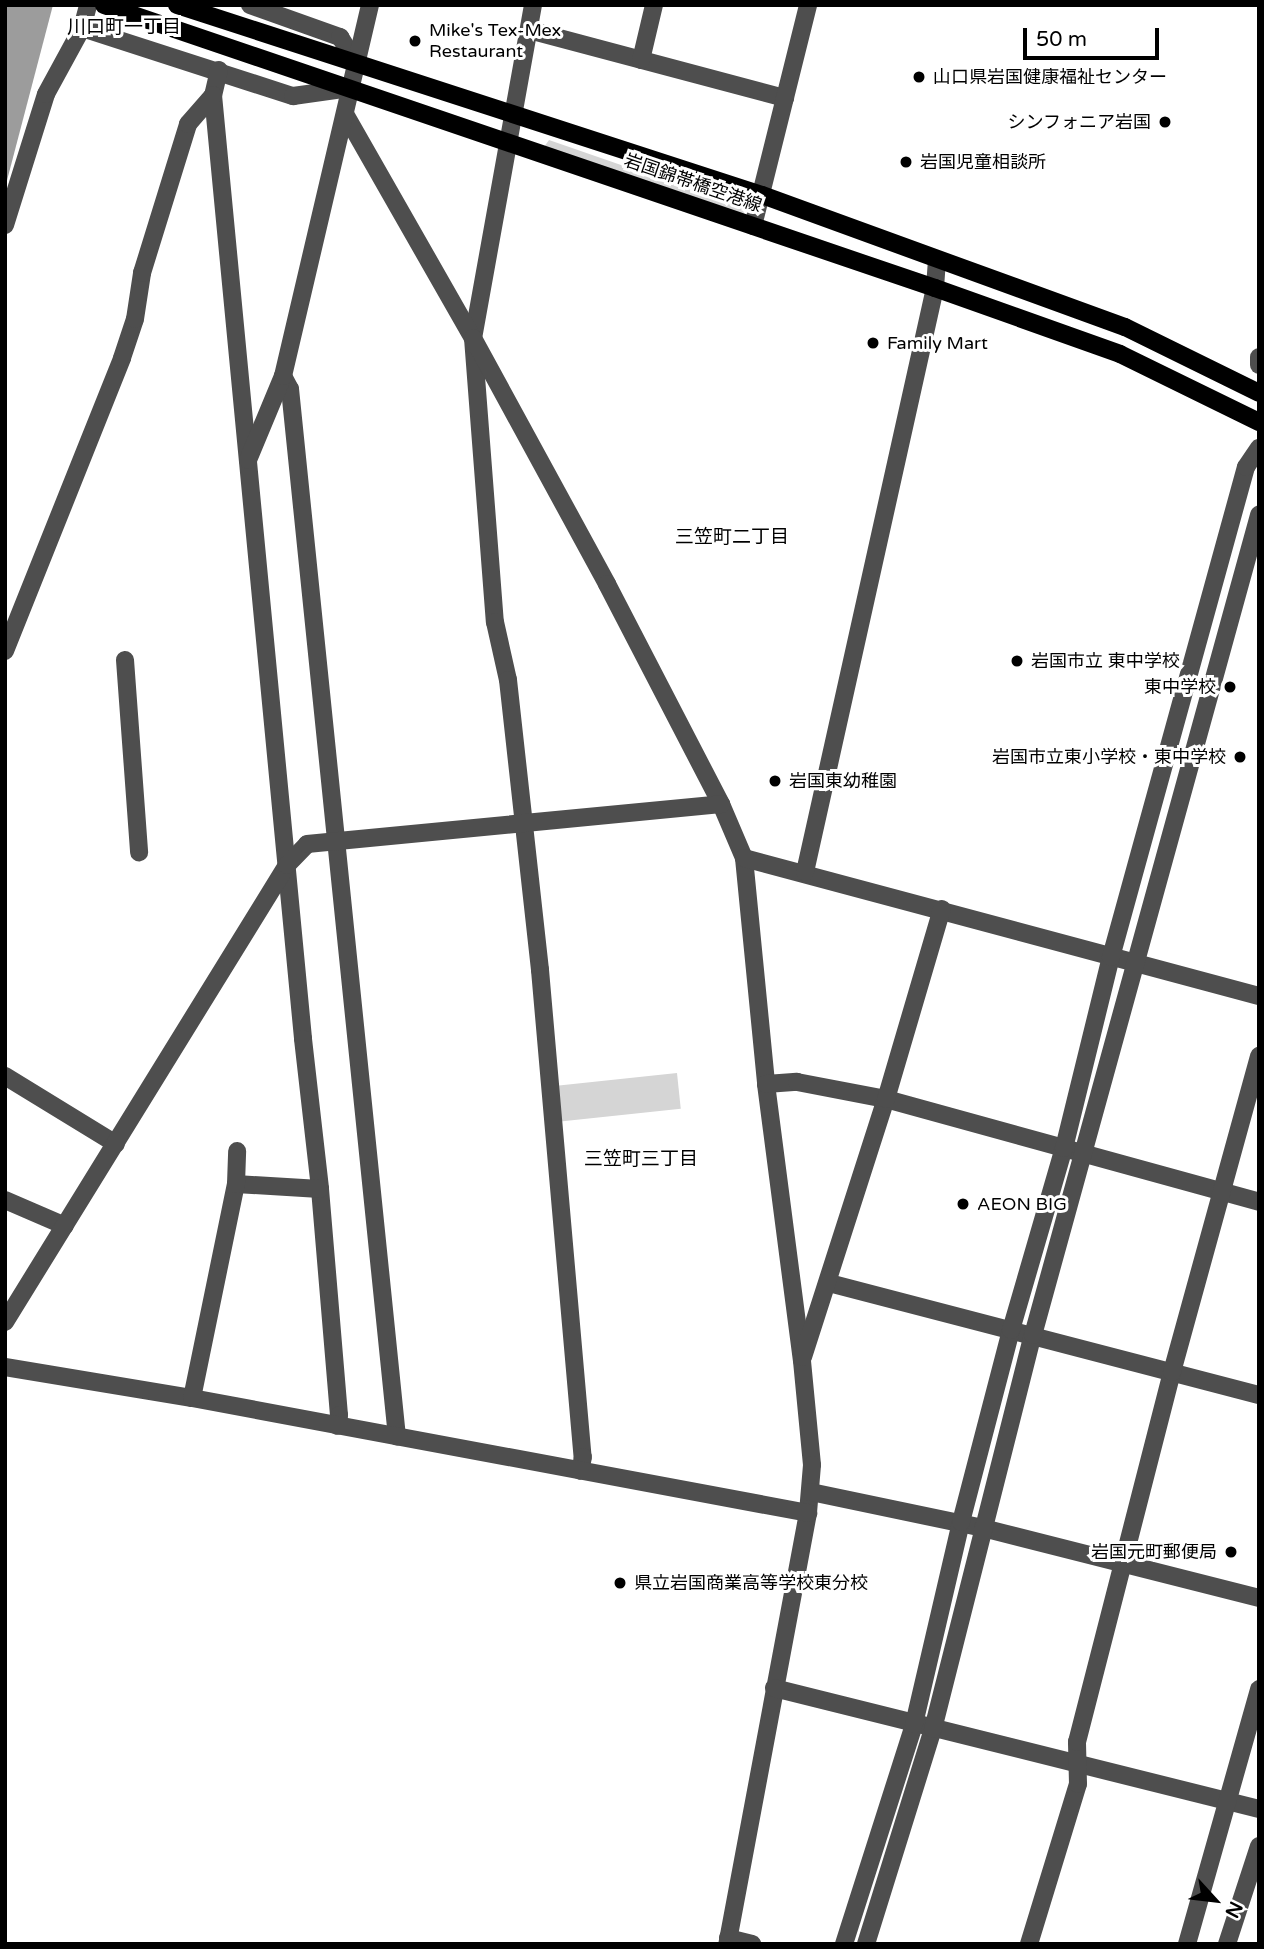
<!DOCTYPE html>
<html>
<head>
<meta charset="utf-8">
<style>
	body { margin:0 }
	#map { position:relative; width:1264px; height:1949px; overflow:hidden; background:#fff; font-family:"Varela Round","Noto Sans JP",sans-serif }
	div>[style] { position:absolute }
	.green>* { inset:0; background:#d5d5d5; transform-origin:0 0 }
	.water>* { inset:0; background:#9c9c9c }
	.minor>* { height:18px; margin:-9px; padding:0 9px; transform-origin:9px; border-radius:9px; background:#4e4e4e }
	.major>* { height:18px; margin:-9px; padding:0 9px; transform-origin:9px; border-radius:9px; background:#000 }
	.dots>* { width:19px; height:19px; translate:-50% -50%; box-sizing:border-box; border:4px solid #fff; border-radius:50% }
	span { translate:-50% -50%; white-space:nowrap; text-align:center; line-height:1.15; -webkit-text-stroke:6px #fff; paint-order:stroke }
	.poi-label { font-size:18px; color:#000 }
	.left { translate:0 -50%; text-align:left }
	.right { translate:-100% -50%; text-align:right }
	.street-label { font-size:18px; color:#000 }
	.neighbourhood-label { font-size:19px; color:#000 }
	.frame { position:absolute; inset:0; border:7px solid #000; pointer-events:none }
	.north { position:absolute; left:1180px; top:1865px; width:70px; height:70px; -webkit-text-stroke:5px #fff; paint-order:stroke; rotate:117deg; font-size:19px; font-weight:700; line-height:28px; text-align:center; color:#000 }
	.north::after { content:''; display:block; margin:auto; width:24px; height:32px; background:#000; clip-path:polygon(50% 0,100% 100%,50% 72%,0 100%) }
	.scale { position:absolute; left:1023px; top:28px; width:136px; height:32px; box-sizing:border-box; border:4px solid #000; border-top:0; padding-left:9px; font-size:21px; line-height:24px; white-space:nowrap; color:#000; -webkit-text-stroke:5px #fff; paint-order:stroke }
</style>
</head>
<body>
<div id="map">
	<div class="green">
		<div style="clip-path:polygon(549px 140px,742px 207px,744px 213px,742px 215px,544px 147px)"></div>
		<div style="left:677px;top:1073px;width:36px;height:121px;rotate:84deg"></div>
	</div>
	<div class="water">
		<div style="clip-path:polygon(5px 5px,53px 5px,5px 188px)"></div>
	</div>
	<div class="minor">
		<div style="left:250px;top:5px;width:96px;rotate:19.6deg"></div>
		<div style="left:340px;top:37px;width:31px;rotate:58deg"></div>
		<div style="left:533px;top:5px;width:338px;rotate:100.2deg"></div>
		<div style="left:473px;top:338px;width:285px;rotate:85.6deg"></div>
		<div style="left:495px;top:622px;width:59px;rotate:77.4deg"></div>
		<div style="left:508px;top:680px;width:292px;rotate:83.7deg"></div>
		<div style="left:540px;top:970px;width:489px;rotate:85deg"></div>
		<div style="left:583px;top:1457px;width:14px;rotate:102deg"></div>
		<div style="left:82px;top:28px;width:222px;rotate:17.9deg"></div>
		<div style="left:293px;top:96px;width:59px;rotate:-7.9deg"></div>
		<div style="left:529px;top:30px;width:265px;rotate:14.9deg"></div>
		<div style="left:641px;top:60px;width:57px;rotate:-76.7deg"></div>
		<div style="left:219px;top:70px;width:26px;rotate:103deg"></div>
		<div style="left:213px;top:95px;width:948px;rotate:84.55deg"></div>
		<div style="left:303px;top:1039px;width:151px;rotate:83.5deg"></div>
		<div style="left:320px;top:1189px;width:227px;rotate:85.2deg"></div>
		<div style="left:339px;top:1415px;width:11px;rotate:100deg"></div>
		<div style="left:345px;top:114px;width:258px;rotate:60.3deg"></div>
		<div style="left:473px;top:338px;width:280px;rotate:61.4deg"></div>
		<div style="left:607px;top:584px;width:248px;rotate:62.6deg"></div>
		<div style="left:721px;top:804px;width:59px;rotate:66.9deg"></div>
		<div style="left:744px;top:858px;width:227px;rotate:84.4deg"></div>
		<div style="left:766px;top:1084px;width:279px;rotate:82.6deg"></div>
		<div style="left:802px;top:1361px;width:104px;rotate:84.5deg"></div>
		<div style="left:812px;top:1465px;width:48px;rotate:94.8deg"></div>
		<div style="left:808px;top:1513px;width:439px;rotate:100.6deg"></div>
		<div style="left:5px;top:225px;width:137px;rotate:-72.6deg"></div>
		<div style="left:46px;top:94px;width:75px;rotate:-61.4deg"></div>
		<div style="left:82px;top:28px;width:24px;rotate:-75deg"></div>
		<div style="left:753px;top:226px;width:228px;rotate:-76deg"></div>
		<div style="left:1259px;top:357px;width:8px;rotate:90deg"></div>
		<div style="left:283px;top:376px;width:15px;rotate:62deg"></div>
		<div style="left:290px;top:389px;width:1053px;rotate:84.17deg"></div>
		<div style="left:248px;top:460px;width:91px;rotate:-67.4deg"></div>
		<div style="left:283px;top:376px;width:381px;rotate:-76.8deg"></div>
		<div style="left:5px;top:651px;width:315px;rotate:-68.2deg"></div>
		<div style="left:122px;top:358px;width:41px;rotate:-71.6deg"></div>
		<div style="left:135px;top:319px;width:47px;rotate:-81.3deg"></div>
		<div style="left:142px;top:273px;width:156px;rotate:-72.8deg"></div>
		<div style="left:188px;top:124px;width:38px;rotate:-49deg"></div>
		<div style="left:125px;top:660px;width:193px;rotate:85.8deg"></div>
		<div style="left:744px;top:858px;width:533px;rotate:15deg"></div>
		<div style="left:805px;top:872px;width:598px;rotate:-77.45deg"></div>
		<div style="left:935px;top:288px;width:27px;rotate:-86deg"></div>
		<div style="left:5px;top:1076px;width:130px;rotate:31.5deg"></div>
		<div style="left:766px;top:1084px;width:31px;rotate:-4deg"></div>
		<div style="left:797px;top:1082px;width:91px;rotate:10.8deg"></div>
		<div style="left:886px;top:1099px;width:387px;rotate:15.4deg"></div>
		<div style="left:236px;top:1184px;width:84px;rotate:3.4deg"></div>
		<div style="left:5px;top:1200px;width:65px;rotate:23.4deg"></div>
		<div style="left:829px;top:1283px;width:444px;rotate:14.6deg"></div>
		<div style="left:5px;top:1322px;width:537px;rotate:-58.32deg"></div>
		<div style="left:287px;top:865px;width:29px;rotate:-46deg"></div>
		<div style="left:307px;top:844px;width:416px;rotate:-5.5deg"></div>
		<div style="left:803px;top:1357px;width:271px;rotate:-72.2deg"></div>
		<div style="left:886px;top:1099px;width:198px;rotate:-73.6deg"></div>
		<div style="left:5px;top:1367px;width:190px;rotate:9.4deg"></div>
		<div style="left:192px;top:1398px;width:627px;rotate:10.57deg"></div>
		<div style="left:192px;top:1398px;width:218px;rotate:-78.4deg"></div>
		<div style="left:236px;top:1184px;width:33px;rotate:-88deg"></div>
		<div style="left:811px;top:1492px;width:176px;rotate:11.8deg"></div>
		<div style="left:983px;top:1528px;width:285px;rotate:14.2deg"></div>
		<div style="left:774px;top:1688px;width:500px;rotate:14deg"></div>
		<div style="left:728px;top:1938px;width:25px;rotate:14deg"></div>
		<div style="left:844px;top:1944px;width:231px;rotate:-72.3deg"></div>
		<div style="left:914px;top:1724px;width:207px;rotate:-76.9deg"></div>
		<div style="left:961px;top:1522px;width:198px;rotate:-75.4deg"></div>
		<div style="left:1011px;top:1330px;width:190px;rotate:-73.8deg"></div>
		<div style="left:1064px;top:1148px;width:197px;rotate:-76.2deg"></div>
		<div style="left:1111px;top:957px;width:508px;rotate:-74.6deg"></div>
		<div style="left:1246px;top:467px;width:23px;rotate:-56deg"></div>
		<div style="left:866px;top:1944px;width:225px;rotate:-72.7deg"></div>
		<div style="left:933px;top:1729px;width:406px;rotate:-75.8deg"></div>
		<div style="left:1033px;top:1335px;width:851px;rotate:-74.59deg"></div>
		<div style="left:1029px;top:1944px;width:167px;rotate:-73deg"></div>
		<div style="left:1078px;top:1784px;width:42px;rotate:-91.4deg"></div>
		<div style="left:1077px;top:1742px;width:382px;rotate:-75.6deg"></div>
		<div style="left:1172px;top:1372px;width:328px;rotate:-74.6deg"></div>
		<div style="left:1187px;top:1944px;width:265px;rotate:-74.2deg"></div>
		<div style="left:1227px;top:1944px;width:103px;rotate:-71.9deg"></div>
	</div>
	<div class="major">
		<div style="left:104px;top:5px;width:878px;rotate:18.81deg"></div>
		<div style="left:935px;top:288px;width:196px;rotate:19.6deg"></div>
		<div style="left:1120px;top:354px;width:155px;rotate:26.1deg"></div>
		<div style="left:177px;top:5px;width:615px;rotate:17.99deg"></div>
		<div style="left:762px;top:195px;width:386px;rotate:20deg"></div>
		<div style="left:1125px;top:327px;width:149px;rotate:26.2deg"></div>
	</div>
	<div class="dots">
		<div style="left:415px;top:41px;background:#000"></div>
		<div style="left:919px;top:77px;background:#000"></div>
		<div style="left:1165px;top:122px;background:#000"></div>
		<div style="left:906px;top:162px;background:#000"></div>
		<div style="left:873px;top:343px;background:#000"></div>
		<div style="left:1017px;top:661px;background:#000"></div>
		<div style="left:1230px;top:687px;background:#000"></div>
		<div style="left:1240px;top:757px;background:#000"></div>
		<div style="left:775px;top:781px;background:#000"></div>
		<div style="left:963px;top:1204px;background:#000"></div>
		<div style="left:1231px;top:1552px;background:#000"></div>
		<div style="left:620px;top:1583px;background:#000"></div>
	</div>
	<div class="poi-label">
		<span class="left" style="left:429px;top:41px">Mike's Tex-Mex<br>Restaurant</span>
		<span class="left" style="left:933px;top:77px">山口県岩国健康福祉センター</span>
		<span class="right" style="left:1151px;top:122px">シンフォニア岩国</span>
		<span class="left" style="left:920px;top:162px">岩国児童相談所</span>
		<span class="left" style="left:887px;top:343px">Family Mart</span>
		<span class="left" style="left:1031px;top:661px">岩国市立 東中学校</span>
		<span class="right" style="left:1216px;top:687px">東中学校</span>
		<span class="right" style="left:1226px;top:757px">岩国市立東小学校・東中学校</span>
		<span class="left" style="left:789px;top:781px">岩国東幼稚園</span>
		<span class="left" style="left:977px;top:1204px">AEON BIG</span>
		<span class="right" style="left:1217px;top:1552px">岩国元町郵便局</span>
		<span class="left" style="left:634px;top:1583px">県立岩国商業高等学校東分校</span>
	</div>
	<div class="street-label">
		<span style="left:693px;top:183px;rotate:19deg">岩国錦帯橋空港線</span>
	</div>
	<div class="neighbourhood-label">
		<span style="left:124px;top:28px">川口町一丁目</span>
		<span style="left:732px;top:538px">三笠町二丁目</span>
		<span style="left:641px;top:1160px">三笠町三丁目</span>
	</div>
	<div class="frame"></div>
	<div class="north">N</div>
	<div class="scale">50 m</div>
</div>
</body>
</html>
